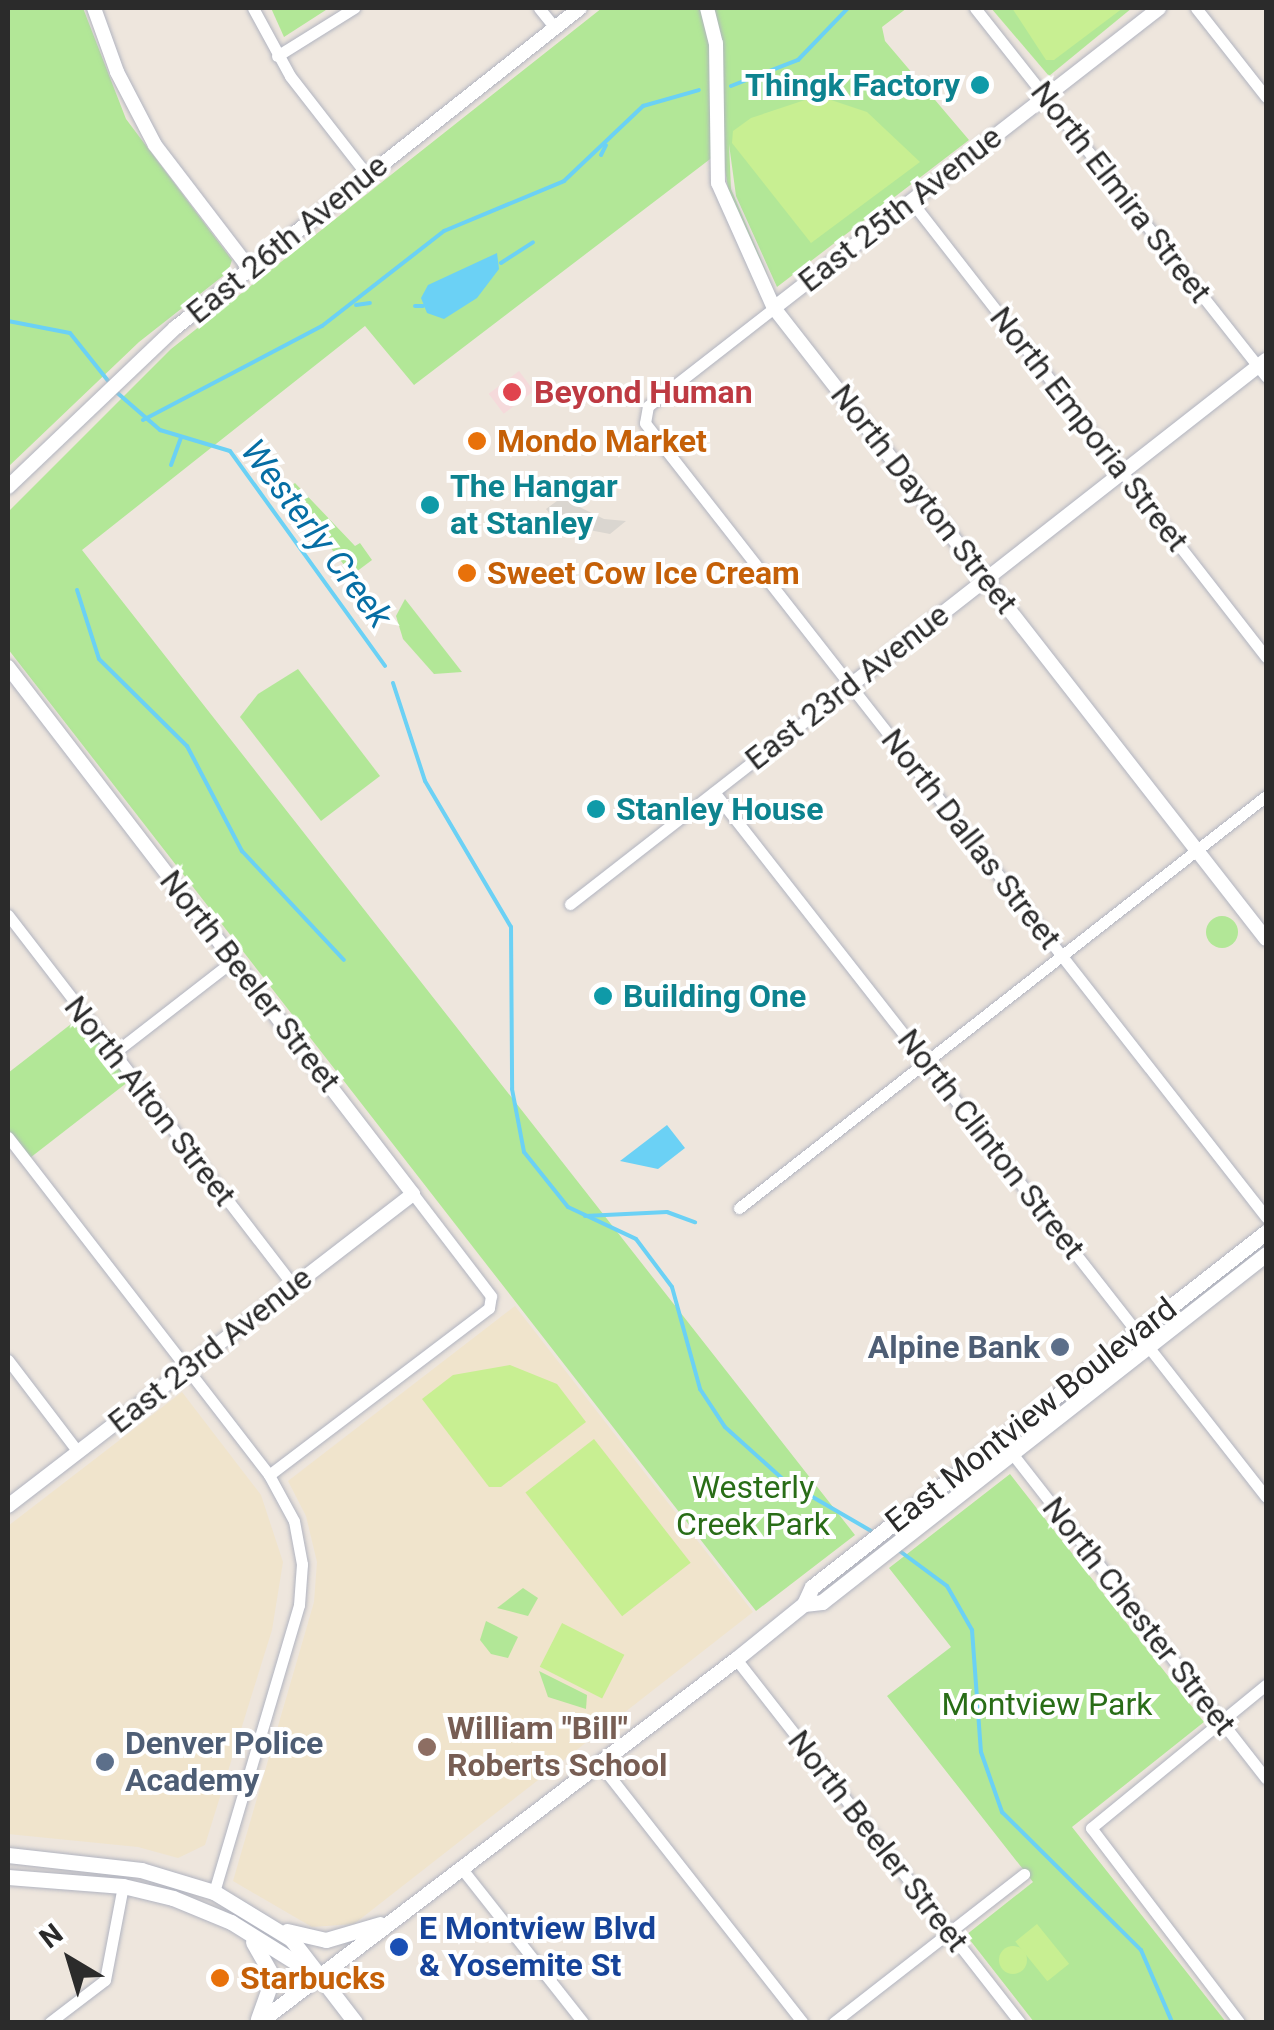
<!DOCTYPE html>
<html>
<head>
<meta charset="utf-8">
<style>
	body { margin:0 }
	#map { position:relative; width:1274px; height:2030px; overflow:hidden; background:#eee6dd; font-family:Roboto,sans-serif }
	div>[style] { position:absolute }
	.education>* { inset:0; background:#f0e4cc }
	.medical>* { inset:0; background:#f5dadb; transform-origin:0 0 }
	.green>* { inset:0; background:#b2e797 }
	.round { border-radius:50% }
	.pitch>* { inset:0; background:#c8ef92; transform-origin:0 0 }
	.plaza>* { inset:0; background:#dad6d0 }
	.water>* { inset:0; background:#6bd1f5 }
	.stream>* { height:4px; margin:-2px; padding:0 2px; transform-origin:2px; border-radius:2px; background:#6bd1f5 }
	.roads { filter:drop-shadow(0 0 2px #b1b4c0) drop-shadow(0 0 2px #b1b4c0) }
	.minor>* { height:11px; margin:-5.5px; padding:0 5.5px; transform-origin:5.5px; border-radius:5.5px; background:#fff }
	.tertiary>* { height:14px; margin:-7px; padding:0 7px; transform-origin:7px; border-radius:7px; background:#fff }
	.secondary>* { height:15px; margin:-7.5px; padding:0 7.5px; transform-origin:7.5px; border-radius:7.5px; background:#fff }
	.dots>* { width:28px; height:28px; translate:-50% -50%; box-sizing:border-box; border:5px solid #fff; border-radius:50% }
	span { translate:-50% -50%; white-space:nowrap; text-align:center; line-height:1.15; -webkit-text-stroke:8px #fff; paint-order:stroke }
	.culture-label { font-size:32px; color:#0d838f; font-weight:700 }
	.right { translate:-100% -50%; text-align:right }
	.left { translate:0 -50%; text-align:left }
	.street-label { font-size:32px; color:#2b2b2b }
	.health-label { font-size:32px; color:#be3a42; font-weight:700 }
	.food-label { font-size:32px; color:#c56008; font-weight:700 }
	.service-label { font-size:32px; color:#4e5e75; font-weight:700 }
	.park-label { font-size:32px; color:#296d17 }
	.education-label { font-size:32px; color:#785e54; font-weight:700 }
	.transit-label { font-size:32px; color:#164399; font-weight:700 }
	.water-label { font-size:35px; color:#066ea4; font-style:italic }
	.frame { position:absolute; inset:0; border:10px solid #2b2b2b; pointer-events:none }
	.north { position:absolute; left:20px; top:1910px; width:100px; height:100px; -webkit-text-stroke:8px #fff; paint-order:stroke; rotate:322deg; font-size:28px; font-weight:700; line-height:40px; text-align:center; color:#2b2b2b }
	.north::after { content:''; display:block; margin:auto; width:35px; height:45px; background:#2b2b2b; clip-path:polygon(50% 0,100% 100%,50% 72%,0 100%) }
</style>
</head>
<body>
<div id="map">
	<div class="education">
		<div style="clip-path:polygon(515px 1306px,753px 1612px,354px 1924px,312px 1927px,233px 1881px,314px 1602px,317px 1562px,306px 1516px,288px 1481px)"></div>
		<div style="clip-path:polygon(182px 1392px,261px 1495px,283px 1562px,272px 1630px,205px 1845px,178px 1858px,138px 1847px,8px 1834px,8px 1526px)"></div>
	</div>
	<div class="medical">
		<div style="left:519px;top:371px;width:25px;height:38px;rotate:53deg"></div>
	</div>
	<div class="green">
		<div style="clip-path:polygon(8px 8px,83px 8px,126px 119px,232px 260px,228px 272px,139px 342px,8px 467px)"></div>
		<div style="clip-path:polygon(271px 8px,329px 8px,284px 37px)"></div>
		<div style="clip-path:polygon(602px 8px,907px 8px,882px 27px,885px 41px,969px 140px,777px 287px,736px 196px,729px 144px,731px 189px,769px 278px,729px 195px,722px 150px,414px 385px,365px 326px,82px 550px,855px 1535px,756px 1611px,8px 649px,8px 512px,171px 349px)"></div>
		<div style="clip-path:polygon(991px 8px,1132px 8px,1049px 76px)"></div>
		<div style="clip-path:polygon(295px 483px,355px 546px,360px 543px,372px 560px,352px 575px,285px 490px)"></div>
		<div style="clip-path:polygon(405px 599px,462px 672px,434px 674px,403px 639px,396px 616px)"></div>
		<div style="clip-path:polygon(298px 669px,380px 776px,321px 821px,240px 717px,258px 694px)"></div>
		<div class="round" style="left:1206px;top:916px;width:32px;height:32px"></div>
		<div style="clip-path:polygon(84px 1014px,133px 1078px,26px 1161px,8px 1137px,8px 1073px)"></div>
		<div style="clip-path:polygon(1010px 1474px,1204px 1722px,1072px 1827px,1226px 2022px,1034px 2022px,966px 1935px,1033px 1882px,887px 1696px,951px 1647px,889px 1568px)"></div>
		<div style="clip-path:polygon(523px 1588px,538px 1598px,528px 1616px,497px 1608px)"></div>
		<div style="clip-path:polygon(486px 1621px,518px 1637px,508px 1658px,491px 1654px,480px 1640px)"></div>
		<div style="clip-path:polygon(539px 1671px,587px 1695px,586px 1709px,548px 1697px)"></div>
	</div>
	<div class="pitch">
		<div style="clip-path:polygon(1012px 8px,1123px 8px,1054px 60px,1046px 60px)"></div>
		<div style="clip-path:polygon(805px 100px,831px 100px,867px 112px,920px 162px,811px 243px,732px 143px,733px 131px,751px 118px)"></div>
		<div style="clip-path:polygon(510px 1365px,557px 1384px,586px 1422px,501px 1487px,489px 1487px,422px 1399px,453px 1375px)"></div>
		<div style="left:594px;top:1439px;width:157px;height:87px;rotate:52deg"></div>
		<div style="left:562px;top:1623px;width:70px;height:49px;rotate:27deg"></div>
		<div style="left:1037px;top:1924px;width:51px;height:28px;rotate:51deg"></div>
		<div class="round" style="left:999px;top:1946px;width:28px;height:28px"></div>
	</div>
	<div class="plaza">
		<div style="clip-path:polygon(561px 498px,604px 519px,626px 521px,610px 534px,558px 524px,546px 509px)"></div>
	</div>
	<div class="water">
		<div style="clip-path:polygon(497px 253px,499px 269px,477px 298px,444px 319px,427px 313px,421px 298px,428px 285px)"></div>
		<div style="clip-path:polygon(667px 1125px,685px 1148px,658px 1169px,620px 1161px)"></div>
	</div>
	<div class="stream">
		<div style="left:731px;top:86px;width:72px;rotate:-21.2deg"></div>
		<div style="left:798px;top:60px;width:72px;rotate:-46.1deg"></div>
		<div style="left:601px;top:155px;width:11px;rotate:-63deg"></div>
		<div style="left:501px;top:263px;width:38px;rotate:-33deg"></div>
		<div style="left:356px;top:305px;width:14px;rotate:-8deg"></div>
		<div style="left:415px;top:306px;width:8px"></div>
		<div style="left:8px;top:321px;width:63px;rotate:11deg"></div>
		<div style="left:70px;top:333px;width:63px;rotate:51.5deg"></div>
		<div style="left:114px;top:390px;width:61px;rotate:41deg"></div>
		<div style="left:160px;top:430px;width:73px;rotate:16.7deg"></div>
		<div style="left:230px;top:451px;width:265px;rotate:54.2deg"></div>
		<div style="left:143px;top:420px;width:202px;rotate:-27.7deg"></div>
		<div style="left:322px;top:326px;width:155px;rotate:-37.9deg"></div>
		<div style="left:444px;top:231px;width:130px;rotate:-22.6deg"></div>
		<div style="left:564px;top:181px;width:109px;rotate:-43.5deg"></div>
		<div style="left:643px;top:106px;width:58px;rotate:-15.9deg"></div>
		<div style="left:171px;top:465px;width:29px;rotate:-70deg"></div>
		<div style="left:77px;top:590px;width:72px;rotate:72.3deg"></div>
		<div style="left:99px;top:659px;width:124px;rotate:44.7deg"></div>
		<div style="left:187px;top:746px;width:119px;rotate:62.4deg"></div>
		<div style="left:242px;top:851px;width:149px;rotate:46.9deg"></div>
		<div style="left:393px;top:683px;width:103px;rotate:71.9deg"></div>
		<div style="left:425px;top:781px;width:169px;rotate:59.5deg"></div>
		<div style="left:511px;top:927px;width:162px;rotate:89.6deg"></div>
		<div style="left:512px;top:1089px;width:64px;rotate:79.2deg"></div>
		<div style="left:524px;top:1152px;width:70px;rotate:51.3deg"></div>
		<div style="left:568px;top:1207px;width:75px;rotate:25.2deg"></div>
		<div style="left:636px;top:1239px;width:60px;rotate:53.1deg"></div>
		<div style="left:672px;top:1287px;width:106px;rotate:74.6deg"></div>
		<div style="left:700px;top:1389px;width:45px;rotate:56.7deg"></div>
		<div style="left:725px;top:1427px;width:81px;rotate:42deg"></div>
		<div style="left:785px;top:1481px;width:102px;rotate:30.1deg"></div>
		<div style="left:585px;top:1216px;width:82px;rotate:-2.8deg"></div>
		<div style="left:667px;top:1212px;width:30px;rotate:20deg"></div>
		<div style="left:897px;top:1549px;width:62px;rotate:36.5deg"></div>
		<div style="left:947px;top:1586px;width:51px;rotate:60.4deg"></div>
		<div style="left:972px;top:1630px;width:122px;rotate:85.8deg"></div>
		<div style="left:981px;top:1752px;width:64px;rotate:70.7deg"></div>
		<div style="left:1002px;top:1812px;width:196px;rotate:44.8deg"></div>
		<div style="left:1141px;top:1950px;width:78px;rotate:66.7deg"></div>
	</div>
	<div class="roads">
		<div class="minor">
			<div style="left:253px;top:8px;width:77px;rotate:61.4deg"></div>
			<div style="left:290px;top:76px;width:125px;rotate:52.1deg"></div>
			<div style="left:539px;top:8px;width:26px;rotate:51deg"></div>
			<div style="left:975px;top:8px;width:470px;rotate:51.7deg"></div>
			<div style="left:1196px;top:8px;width:113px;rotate:51.8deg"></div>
			<div style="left:277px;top:56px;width:91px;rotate:-31.9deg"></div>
			<div style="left:911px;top:201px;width:578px;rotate:52.1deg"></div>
			<div style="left:774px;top:308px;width:160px;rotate:142.1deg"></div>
			<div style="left:648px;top:406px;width:17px;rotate:100deg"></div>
			<div style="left:645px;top:423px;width:1008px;rotate:51.97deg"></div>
			<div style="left:714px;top:792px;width:895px;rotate:51.94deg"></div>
			<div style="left:570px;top:904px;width:356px;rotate:-37.9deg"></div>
			<div style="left:8px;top:915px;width:468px;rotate:52.4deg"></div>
			<div style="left:114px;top:1053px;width:152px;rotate:-37.8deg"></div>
			<div style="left:8px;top:1137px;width:427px;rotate:52.3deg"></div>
			<div style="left:269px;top:1475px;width:52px;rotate:61.5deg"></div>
			<div style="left:294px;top:1521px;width:44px;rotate:79.5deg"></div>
			<div style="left:302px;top:1564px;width:41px;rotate:94.2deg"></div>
			<div style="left:299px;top:1605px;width:299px;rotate:106.5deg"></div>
			<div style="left:739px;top:1208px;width:669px;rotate:-38.02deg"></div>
			<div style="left:8px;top:1360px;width:116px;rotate:52.7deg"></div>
			<div style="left:1007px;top:1447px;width:420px;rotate:52deg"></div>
			<div style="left:269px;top:1475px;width:276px;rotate:-37.2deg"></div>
			<div style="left:489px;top:1308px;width:12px;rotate:-81deg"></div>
			<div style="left:491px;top:1296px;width:128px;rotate:-127.4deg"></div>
			<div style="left:736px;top:1659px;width:461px;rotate:52deg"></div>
			<div style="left:600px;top:1764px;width:328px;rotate:51.9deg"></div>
			<div style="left:462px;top:1869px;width:195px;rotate:51.7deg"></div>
			<div style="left:50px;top:2022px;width:69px;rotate:-37.4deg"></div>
			<div style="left:105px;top:1980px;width:96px;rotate:-79.2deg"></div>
			<div style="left:834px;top:2022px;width:241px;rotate:-37.9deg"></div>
			<div style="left:1239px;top:2022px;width:244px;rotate:-127.3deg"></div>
			<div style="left:1091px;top:1828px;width:226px;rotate:-39.3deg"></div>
		</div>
		<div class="tertiary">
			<div style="left:94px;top:8px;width:68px;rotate:70.2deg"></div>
			<div style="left:117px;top:72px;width:82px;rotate:62.5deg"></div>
			<div style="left:155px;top:145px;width:155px;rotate:52.6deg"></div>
			<div style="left:707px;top:8px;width:36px;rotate:76deg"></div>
			<div style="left:716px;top:43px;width:140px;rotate:89.2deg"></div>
			<div style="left:718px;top:183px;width:137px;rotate:65.9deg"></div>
			<div style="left:774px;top:308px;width:800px;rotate:52.06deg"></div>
			<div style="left:774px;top:308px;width:488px;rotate:-37.9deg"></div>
			<div style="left:8px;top:487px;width:231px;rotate:-43.6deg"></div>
			<div style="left:175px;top:328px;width:516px;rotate:-38.31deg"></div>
			<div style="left:8px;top:667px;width:665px;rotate:52.46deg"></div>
			<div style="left:413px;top:1194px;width:511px;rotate:142.39deg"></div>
			<div style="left:851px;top:685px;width:527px;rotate:-38.07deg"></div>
		</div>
		<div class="secondary">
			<div style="left:804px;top:1604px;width:18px;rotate:-6deg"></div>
			<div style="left:822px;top:1602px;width:564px;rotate:-38.09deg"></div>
			<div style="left:8px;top:1855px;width:134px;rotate:6.4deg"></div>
			<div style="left:141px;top:1870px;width:76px;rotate:16.8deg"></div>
			<div style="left:214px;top:1892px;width:90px;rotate:31.4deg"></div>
			<div style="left:291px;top:1939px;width:105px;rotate:52.4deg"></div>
			<div style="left:8px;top:1877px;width:115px;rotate:4.5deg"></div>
			<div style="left:123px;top:1886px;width:51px;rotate:13.5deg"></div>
			<div style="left:173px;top:1898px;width:63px;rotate:22.5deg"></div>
			<div style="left:231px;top:1922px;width:104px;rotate:32deg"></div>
			<div style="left:287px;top:1931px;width:40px;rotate:13deg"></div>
			<div style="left:326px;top:1940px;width:56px;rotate:-16.5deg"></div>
			<div style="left:253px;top:1942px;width:40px;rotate:60.3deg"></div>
			<div style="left:273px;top:1977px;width:45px;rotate:109.7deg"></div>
			<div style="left:259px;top:2022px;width:599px;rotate:-37.27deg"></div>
			<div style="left:736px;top:1659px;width:87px;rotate:-39deg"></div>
			<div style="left:804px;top:1604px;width:19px;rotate:-65deg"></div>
			<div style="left:812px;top:1587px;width:576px;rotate:-38.02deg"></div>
		</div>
	</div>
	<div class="dots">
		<div style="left:980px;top:85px;background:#0f9aa8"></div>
		<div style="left:512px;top:392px;background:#e0444e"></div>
		<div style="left:477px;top:441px;background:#e8710a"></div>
		<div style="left:430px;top:505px;background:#0f9aa8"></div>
		<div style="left:467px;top:573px;background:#e8710a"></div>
		<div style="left:596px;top:809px;background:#0f9aa8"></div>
		<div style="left:603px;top:996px;background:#0f9aa8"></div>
		<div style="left:1060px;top:1347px;background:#5c6f8a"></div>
		<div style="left:427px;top:1747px;background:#8d6e63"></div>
		<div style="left:105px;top:1762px;background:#5c6f8a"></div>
		<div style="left:399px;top:1947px;background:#1a4fb4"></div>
		<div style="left:220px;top:1978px;background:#e8710a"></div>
	</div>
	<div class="culture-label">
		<span class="right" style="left:960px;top:85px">Thingk Factory</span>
		<span class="left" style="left:450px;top:505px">The Hangar<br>at Stanley</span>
		<span class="left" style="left:616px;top:809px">Stanley House</span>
		<span class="left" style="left:623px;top:996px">Building One</span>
	</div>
	<div class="street-label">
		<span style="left:1121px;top:192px;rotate:52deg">North Elmira Street</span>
		<span style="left:900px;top:209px;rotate:-38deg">East 25th Avenue</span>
		<span style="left:287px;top:239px;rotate:-39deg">East 26th Avenue</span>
		<span style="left:1089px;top:429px;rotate:52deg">North Emporia Street</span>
		<span style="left:924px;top:499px;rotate:52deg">North Dayton Street</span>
		<span style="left:847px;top:687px;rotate:-38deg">East 23rd Avenue</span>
		<span style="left:971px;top:839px;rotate:52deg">North Dallas Street</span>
		<span style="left:250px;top:981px;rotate:52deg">North Beeler Street</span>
		<span style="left:150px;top:1101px;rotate:52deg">North Alton Street</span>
		<span style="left:991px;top:1144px;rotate:52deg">North Clinton Street</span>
		<span style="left:210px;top:1350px;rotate:-38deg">East 23rd Avenue</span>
		<span style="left:1031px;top:1415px;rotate:-38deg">East Montview Boulevard</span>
		<span style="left:1139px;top:1616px;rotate:52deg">North Chester Street</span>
		<span style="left:878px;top:1841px;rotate:52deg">North Beeler Street</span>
	</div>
	<div class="health-label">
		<span class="left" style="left:534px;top:392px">Beyond Human</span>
	</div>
	<div class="food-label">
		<span class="left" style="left:497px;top:441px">Mondo Market</span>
		<span class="left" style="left:487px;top:573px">Sweet Cow Ice Cream</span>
		<span class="left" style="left:240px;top:1978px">Starbucks</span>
	</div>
	<div class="service-label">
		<span class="right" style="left:1040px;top:1347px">Alpine Bank</span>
		<span class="left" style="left:125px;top:1762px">Denver Police<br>Academy</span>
	</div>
	<div class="park-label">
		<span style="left:753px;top:1506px">Westerly<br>Creek Park</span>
		<span style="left:1047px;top:1704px">Montview Park</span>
	</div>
	<div class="education-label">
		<span class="left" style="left:447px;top:1747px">William "Bill"<br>Roberts School</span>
	</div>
	<div class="transit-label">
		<span class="left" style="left:419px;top:1947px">E Montview Blvd<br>&amp; Yosemite St</span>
	</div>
	<div class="water-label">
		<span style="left:316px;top:534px;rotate:53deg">Westerly Creek</span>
	</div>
	<div class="frame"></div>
	<div class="north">N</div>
</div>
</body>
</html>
